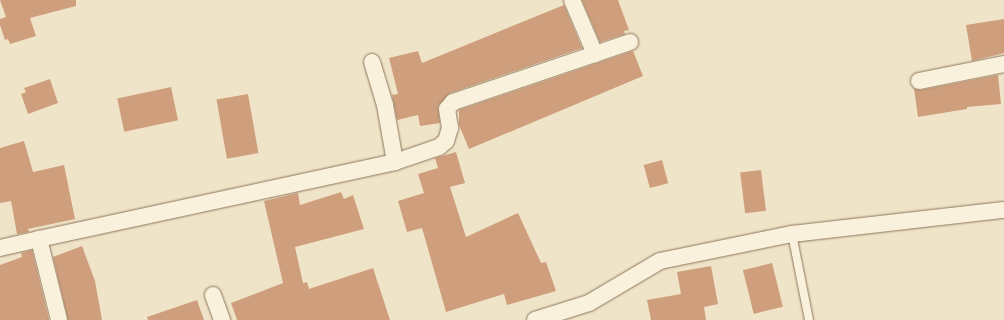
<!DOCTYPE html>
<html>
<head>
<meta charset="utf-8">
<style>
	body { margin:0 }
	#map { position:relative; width:1004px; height:320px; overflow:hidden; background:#f0e4c8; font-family:"Times New Roman",serif }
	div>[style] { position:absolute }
	.building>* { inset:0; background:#cf9f7d; transform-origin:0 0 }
	.roads { filter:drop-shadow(0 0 1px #8d765c) drop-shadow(0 0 1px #8d765c) }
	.lane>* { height:8px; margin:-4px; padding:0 4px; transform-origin:4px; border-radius:4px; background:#faf1dc }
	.street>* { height:16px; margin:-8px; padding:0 8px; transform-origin:8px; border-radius:8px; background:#faf1dc }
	span { translate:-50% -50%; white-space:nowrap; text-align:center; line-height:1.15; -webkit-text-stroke:3px #f7eed8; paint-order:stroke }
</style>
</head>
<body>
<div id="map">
	<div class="building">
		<div style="clip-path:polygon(0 0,76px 0,76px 6px,30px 18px,36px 36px,10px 44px,8px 39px,5px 40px,0 25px,0 19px,6px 17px)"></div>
		<div style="clip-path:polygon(582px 0,618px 0,629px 30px,624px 31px,625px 34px,600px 42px)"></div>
		<div style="clip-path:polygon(564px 5px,582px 48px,450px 93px,438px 106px,440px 123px,420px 126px,418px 115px,397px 120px,392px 95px,398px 94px,389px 58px,418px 51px,422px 63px)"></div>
		<div style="clip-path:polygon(1004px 19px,1004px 53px,972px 61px,966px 25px)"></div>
		<div style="clip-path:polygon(633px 51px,643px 76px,469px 149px,459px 125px,459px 110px)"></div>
		<div style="clip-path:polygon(998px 75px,1001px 104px,967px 107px,967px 109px,918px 117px,914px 88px,921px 90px)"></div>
		<div style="clip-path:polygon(50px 79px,58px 103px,28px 114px,21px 94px,26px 92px,24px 88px)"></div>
		<div style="left:171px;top:87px;width:34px;height:55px;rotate:78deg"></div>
		<div style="left:248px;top:94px;width:60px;height:32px;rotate:80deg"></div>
		<div style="clip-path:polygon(24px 141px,33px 172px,64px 165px,75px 219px,28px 229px,29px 232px,17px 234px,11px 201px,0 203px,0 148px)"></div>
		<div style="clip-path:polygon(456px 152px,465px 183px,450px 187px,466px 237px,518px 213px,541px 263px,546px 262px,556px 291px,507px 305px,504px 294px,446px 312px,422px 228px,407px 232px,398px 201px,424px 193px,418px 174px,438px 168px,435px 158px)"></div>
		<div style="left:662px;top:160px;width:24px;height:19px;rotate:75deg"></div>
		<div style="left:761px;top:170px;width:41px;height:21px;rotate:83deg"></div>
		<div style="clip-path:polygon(341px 192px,344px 199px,353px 195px,364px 229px,295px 247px,303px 283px,307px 282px,309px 289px,373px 268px,390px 320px,237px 320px,231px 303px,283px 283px,264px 201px,298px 193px,300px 205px)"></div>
		<div style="clip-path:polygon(82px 246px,95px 281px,102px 320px,68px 320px,53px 257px)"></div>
		<div style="clip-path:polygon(32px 250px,49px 320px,0 320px,0 265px,22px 257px,21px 253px)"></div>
		<div style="left:772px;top:263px;width:45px;height:30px;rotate:76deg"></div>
		<div style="clip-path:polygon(711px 266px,718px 304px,704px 307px,706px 320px,651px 320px,647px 300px,681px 294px,677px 272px)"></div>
		<div style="clip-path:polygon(197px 300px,204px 320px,148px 320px,147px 317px)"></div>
	</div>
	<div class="roads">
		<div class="lane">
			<div style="left:792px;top:234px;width:88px;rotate:78.8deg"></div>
		</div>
		<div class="street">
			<div style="left:572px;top:0;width:59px;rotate:66.9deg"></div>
			<div style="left:372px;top:62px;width:45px;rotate:73.2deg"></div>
			<div style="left:385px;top:105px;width:58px;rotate:80deg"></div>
			<div style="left:919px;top:81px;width:87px;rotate:-11.3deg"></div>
			<div style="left:39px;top:239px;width:364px;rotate:-12.2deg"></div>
			<div style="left:395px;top:162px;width:46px;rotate:-18.8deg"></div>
			<div style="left:439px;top:147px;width:9px;rotate:-41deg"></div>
			<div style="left:446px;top:141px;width:14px;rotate:-73deg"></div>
			<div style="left:450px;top:128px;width:19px;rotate:-99deg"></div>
			<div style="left:447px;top:109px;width:9px;rotate:-49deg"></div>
			<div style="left:453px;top:102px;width:187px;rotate:-18.7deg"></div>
			<div style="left:0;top:248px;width:40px;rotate:-13deg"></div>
			<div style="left:39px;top:239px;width:83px;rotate:76.1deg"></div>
			<div style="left:213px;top:295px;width:27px;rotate:70deg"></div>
			<div style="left:535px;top:320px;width:57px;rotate:-17.5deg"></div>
			<div style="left:589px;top:303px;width:82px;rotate:-30.6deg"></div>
			<div style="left:660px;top:261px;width:135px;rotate:-11.6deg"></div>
			<div style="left:792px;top:234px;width:213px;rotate:-6.5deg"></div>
		</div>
	</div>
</div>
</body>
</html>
